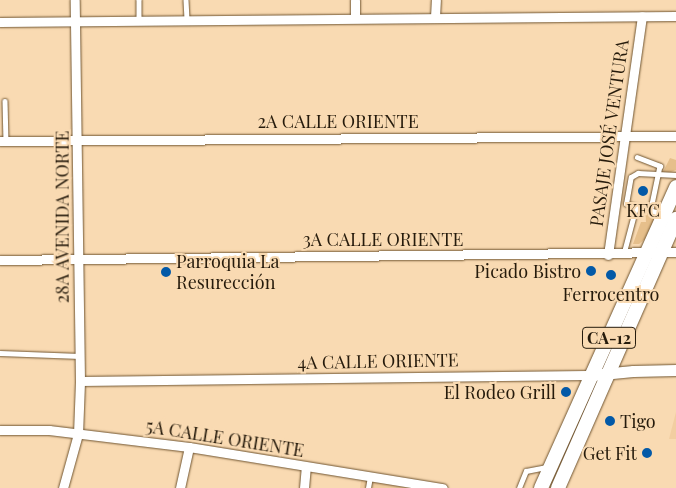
<!DOCTYPE html>
<html>
<head>
<meta charset="utf-8">
<style>
	body { margin:0 }
	#map { position:relative; width:676px; height:488px; overflow:hidden; background:#f9dab2; font-family:"Playfair Display",serif }
	div>[style] { position:absolute }
	.built>* { inset:0; background:#f2cea1 }
	.green>* { inset:0; background:#e6bf8b }
	.roads { filter:drop-shadow(0 0 1px #705531) drop-shadow(0 0 1px #705531) }
	.lane>* { height:4.5px; margin:-2.25px; padding:0 2.25px; transform-origin:2.25px; border-radius:2.25px; background:#fff }
	.street>* { height:9px; margin:-4.5px; padding:0 4.5px; transform-origin:4.5px; border-radius:4.5px; background:#fff }
	.secondary>* { height:11px; margin:-5.5px; padding:0 5.5px; transform-origin:5.5px; border-radius:5.5px; background:#fff }
	.primary>* { height:14px; margin:-7px; padding:0 7px; transform-origin:7px; border-radius:7px; background:#fff }
	.dots>* { width:14px; height:14px; translate:-50% -50%; box-sizing:border-box; border:2px solid #f9dab2; border-radius:50% }
	span { translate:-50% -50%; white-space:nowrap; text-align:center; line-height:1.15; -webkit-text-stroke:4px #f9dab2; paint-order:stroke }
	.shield-label span { padding:1px 4px; background:#f9dab2; border:1px solid; border-radius:4px; -webkit-text-stroke-width:0 }
	.shield-label { font-size:16px; color:#261b0c; font-weight:700 }
	.street-label { font-size:18px; color:#261b0c }
	.poi-label { font-size:18px; color:#261b0c }
	.left { translate:0 -50%; text-align:left }
	.right { translate:-100% -50%; text-align:right }
</style>
</head>
<body>
<div id="map">
	<div class="built">
		<div style="clip-path:polygon(676px 412px,676px 439px,669px 439px)"></div>
		<div style="clip-path:polygon(362px 476px,424px 488px,360px 488px)"></div>
	</div>
	<div class="green">
		<div style="clip-path:polygon(670px 158px,676px 160px,676px 170px,666px 174px,663px 172px)"></div>
		<div style="clip-path:polygon(650px 210px,656px 216px,645px 239px,639px 244px,633px 244px,641px 222px,646px 222px,645px 212px)"></div>
	</div>
	<div class="roads">
		<div class="lane">
			<div style="left:139px;top:0;width:21px;rotate:90deg"></div>
			<div style="left:186px;top:0;width:20px;rotate:87deg"></div>
			<div style="left:5px;top:101px;width:40px;rotate:88.6deg"></div>
			<div style="left:637px;top:157px;width:25px;rotate:21deg"></div>
			<div style="left:660px;top:166px;width:44px;rotate:101.8deg"></div>
			<div style="left:661px;top:214px;width:36px;rotate:-164deg"></div>
			<div style="left:626px;top:204px;width:27px;rotate:-80deg"></div>
			<div style="left:631px;top:177px;width:8px;rotate:-30deg"></div>
			<div style="left:638px;top:173px;width:38px;rotate:3deg"></div>
			<div style="left:624px;top:252px;width:47px;rotate:-75.1deg"></div>
			<div style="left:0;top:353px;width:80px;rotate:2.1deg"></div>
			<div style="left:368px;top:488px;width:11px;rotate:-80deg"></div>
			<div style="left:519px;top:488px;width:18px;rotate:-68deg"></div>
			<div style="left:526px;top:471px;width:21px;rotate:-11deg"></div>
		</div>
		<div class="street">
			<div style="left:435px;top:17px;width:17px;rotate:-87deg"></div>
			<div style="left:355px;top:18px;width:18px;rotate:-90deg"></div>
			<div style="left:0;top:22px;width:676px;rotate:-0.51deg"></div>
			<div style="left:0;top:141px;width:676px;rotate:-0.42deg"></div>
			<div style="left:608px;top:255px;width:241px;rotate:-81.9deg"></div>
			<div style="left:0;top:260px;width:676px;rotate:-0.68deg"></div>
			<div style="left:80px;top:381px;width:512px;rotate:-0.67deg"></div>
			<div style="left:0;top:430px;width:49px"></div>
			<div style="left:49px;top:430px;width:141px;rotate:6.9deg"></div>
			<div style="left:189px;top:447px;width:257px;rotate:9.2deg"></div>
			<div style="left:63px;top:488px;width:56px;rotate:-74.5deg"></div>
			<div style="left:78px;top:434px;width:53px;rotate:-87.8deg"></div>
			<div style="left:80px;top:381px;width:381px;rotate:-90.8deg"></div>
			<div style="left:180px;top:488px;width:42px;rotate:-77.6deg"></div>
			<div style="left:304px;top:488px;width:21px;rotate:-85deg"></div>
		</div>
		<div class="secondary">
			<div style="left:592px;top:375px;width:41px;rotate:-5.6deg"></div>
			<div style="left:633px;top:371px;width:43px;rotate:-1.3deg"></div>
		</div>
		<div class="primary">
			<div style="left:541px;top:488px;width:330px;rotate:-65.8deg"></div>
			<div style="left:558px;top:488px;width:294px;rotate:-66.3deg"></div>
		</div>
	</div>
	<div class="dots">
		<div style="left:643px;top:191px;background:#0359a7"></div>
		<div style="left:591px;top:271px;background:#0359a7"></div>
		<div style="left:166px;top:272px;background:#0359a7"></div>
		<div style="left:611px;top:275px;background:#0359a7"></div>
		<div style="left:566px;top:392px;background:#0359a7"></div>
		<div style="left:610px;top:421px;background:#0359a7"></div>
		<div style="left:647px;top:453px;background:#0359a7"></div>
	</div>
	<div class="shield-label">
		<span style="left:609px;top:338px">CA-12</span>
	</div>
	<div class="street-label">
		<span style="left:338px;top:121px">2A CALLE ORIENTE</span>
		<span style="left:609px;top:133px;rotate:-82deg">PASAJE JOSÉ VENTURA</span>
		<span style="left:62px;top:217px;rotate:-90deg">28A AVENIDA NORTE</span>
		<span style="left:383px;top:239px">3A CALLE ORIENTE</span>
		<span style="left:378px;top:361px;rotate:-1deg">4A CALLE ORIENTE</span>
		<span style="left:225px;top:438px;rotate:9deg">5A CALLE ORIENTE</span>
	</div>
	<div class="poi-label">
		<span style="left:643px;top:210px">KFC</span>
		<span class="left" style="left:176px;top:272px">Parroquia La<br>Resurección</span>
		<span class="right" style="left:581px;top:271px">Picado Bistro</span>
		<span style="left:611px;top:294px">Ferrocentro</span>
		<span class="right" style="left:556px;top:392px">El Rodeo Grill</span>
		<span class="left" style="left:620px;top:421px">Tigo</span>
		<span class="right" style="left:637px;top:453px">Get Fit</span>
	</div>
</div>
</body>
</html>
